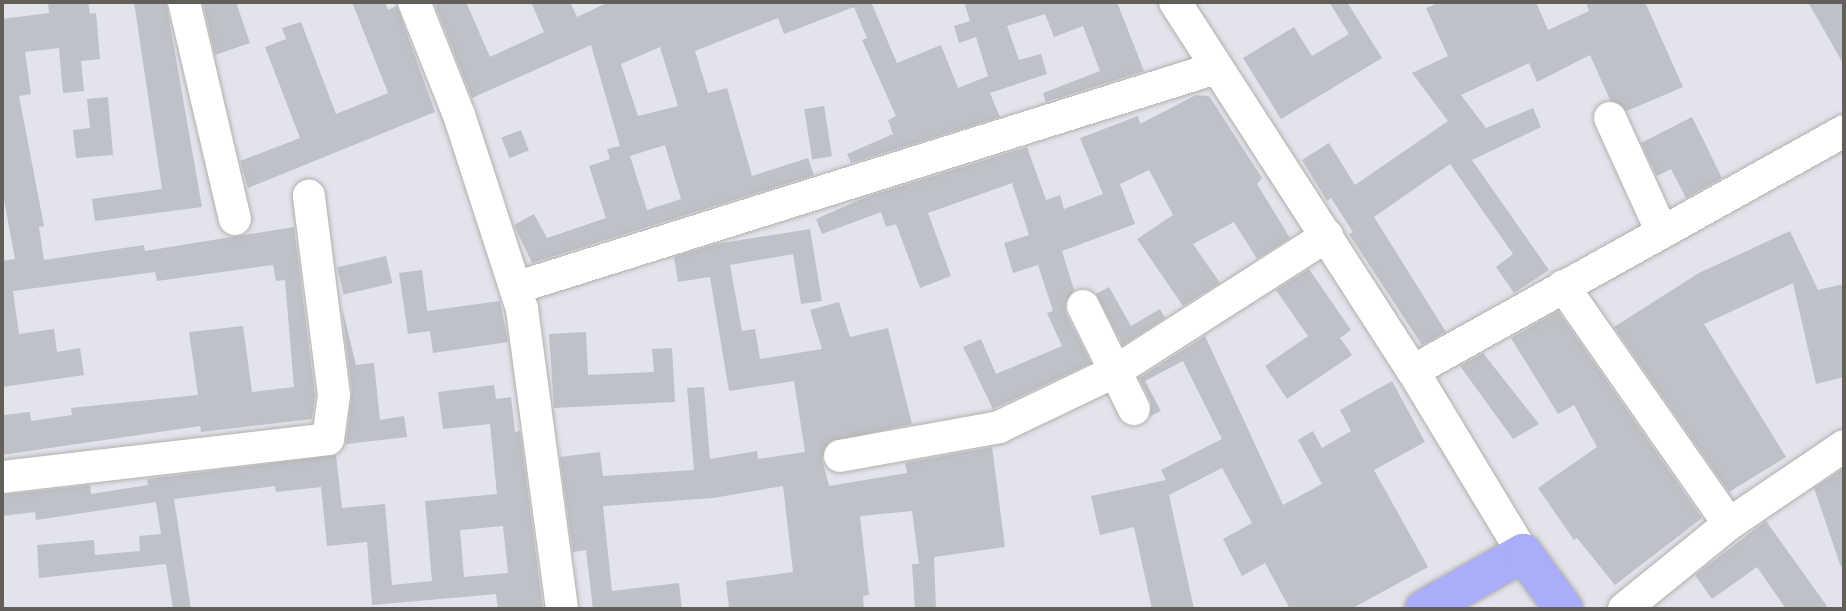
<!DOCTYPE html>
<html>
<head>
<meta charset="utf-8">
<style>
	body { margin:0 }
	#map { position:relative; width:1846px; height:611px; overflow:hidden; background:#e2e3ec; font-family:Ubuntu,sans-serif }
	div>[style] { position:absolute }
	.building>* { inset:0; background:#bec1c7; transform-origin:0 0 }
	.roads { filter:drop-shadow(0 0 2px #b2b0ab) drop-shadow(0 0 2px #b2b0ab) }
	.minor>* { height:32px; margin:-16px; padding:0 16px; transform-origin:16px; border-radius:16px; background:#fff }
	.major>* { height:38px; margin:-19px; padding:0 19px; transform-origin:19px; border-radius:19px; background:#aaadf9 }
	span { translate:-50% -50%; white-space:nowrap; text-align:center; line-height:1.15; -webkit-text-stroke:5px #fff; paint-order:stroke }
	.frame { position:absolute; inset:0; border:4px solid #625f5a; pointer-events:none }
</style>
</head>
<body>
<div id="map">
	<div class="building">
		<div style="clip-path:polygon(48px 2px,88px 2px,90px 14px,96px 13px,100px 59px,81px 61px,84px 91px,63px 93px,59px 48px,25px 52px,31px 94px,19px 96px,44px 226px,39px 227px,44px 260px,144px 245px,145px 251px,294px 227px,315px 395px,312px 419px,201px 432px,200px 426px,2px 455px,4px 415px,30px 412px,31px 421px,72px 415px,71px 408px,198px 395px,189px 332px,243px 326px,252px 392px,294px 387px,285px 280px,276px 281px,273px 265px,157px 281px,155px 272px,13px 291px,19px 334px,54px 329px,57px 352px,80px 348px,84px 375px,2px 387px,2px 261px,15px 259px,2px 189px,2px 19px,49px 13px)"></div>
		<div style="clip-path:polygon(134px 2px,166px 2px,202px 207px,95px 221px,92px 199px,162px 189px)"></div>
		<div style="clip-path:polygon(203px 2px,236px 2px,250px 43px,215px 55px)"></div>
		<div style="clip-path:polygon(352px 2px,385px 2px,388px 10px,397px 6px,435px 112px,248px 188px,240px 161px,300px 138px,265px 47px,286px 39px,282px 28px,301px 22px,336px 114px,388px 93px)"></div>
		<div style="clip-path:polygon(evenodd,434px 2px,466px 2px,490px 57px,544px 32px,531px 2px,570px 2px,577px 17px,609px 2px,871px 2px,897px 63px,941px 45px,958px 88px,988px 76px,976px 37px,959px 43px,954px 26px,970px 21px,964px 2px,1117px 2px,1144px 71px,1046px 102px,1043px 93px,1100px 71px,1083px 26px,1054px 37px,1045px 14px,1007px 26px,1019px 60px,1041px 54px,1047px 74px,990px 93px,1000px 117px,851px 163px,847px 154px,893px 134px,888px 120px,896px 116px,862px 40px,867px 38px,854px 7px,784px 34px,778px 18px,695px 51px,708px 93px,727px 88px,752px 176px,808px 158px,814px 175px,532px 263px,514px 225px,534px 214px,547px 238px,606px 218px,589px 166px,610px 159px,607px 149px,620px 146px,591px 45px,472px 98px,434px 2px,660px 47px,678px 106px,638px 116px,621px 64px,660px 47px,434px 2px,665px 145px,681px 199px,647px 210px,630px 156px,665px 145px)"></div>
		<div style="clip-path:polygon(1329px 2px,1347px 2px,1382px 58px,1281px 119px,1243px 58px,1294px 27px,1312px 56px,1349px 34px)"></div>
		<div style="clip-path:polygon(1441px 2px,1536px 2px,1548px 30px,1589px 11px,1586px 2px,1645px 2px,1683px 87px,1627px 111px,1610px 100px,1590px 55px,1537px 82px,1529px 63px,1461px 95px,1486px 128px,1533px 108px,1541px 127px,1472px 160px,1549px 270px,1514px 293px,1496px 267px,1513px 254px,1450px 164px,1374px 217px,1446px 332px,1422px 345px,1349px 234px,1353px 232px,1331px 198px,1327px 201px,1302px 160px,1329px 143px,1355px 185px,1448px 121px,1412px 73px,1448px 56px,1426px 8px)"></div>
		<div style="clip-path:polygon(1808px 2px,1844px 2px,1844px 65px)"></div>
		<div style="clip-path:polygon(1196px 95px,1209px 96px,1262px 178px,1257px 184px,1290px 238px,1257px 259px,1234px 222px,1193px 244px,1220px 283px,1183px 306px,1137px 239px,1173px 215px,1149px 170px,1120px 184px,1135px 224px,1062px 251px,1074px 290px,1065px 304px,1066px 314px,1091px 363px,993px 409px,963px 347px,981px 339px,996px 374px,1062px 346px,1047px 313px,1053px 311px,1038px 265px,1013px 273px,1004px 243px,1029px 235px,1012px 183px,928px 213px,951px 276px,920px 288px,896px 224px,886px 227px,881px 212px,822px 234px,816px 219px,866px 197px,1027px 147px,1046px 200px,1060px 195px,1064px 209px,1103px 194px,1080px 138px,1138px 116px,1140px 124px)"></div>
		<div style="clip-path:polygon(108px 97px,113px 155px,76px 158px,73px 130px,90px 128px,87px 99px)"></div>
		<div style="left:824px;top:106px;width:51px;height:20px;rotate:81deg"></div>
		<div style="clip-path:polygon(1692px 117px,1722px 178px,1686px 198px,1671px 169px,1657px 176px,1641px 143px)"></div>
		<div style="left:521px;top:130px;width:22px;height:21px;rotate:69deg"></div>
		<div style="clip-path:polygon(810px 229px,822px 301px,801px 304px,793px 254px,730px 265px,742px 331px,755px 329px,760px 359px,822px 349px,810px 310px,839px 302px,850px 337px,888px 328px,912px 424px,829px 442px,822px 459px,829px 486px,907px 473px,905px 463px,992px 447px,1005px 547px,934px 557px,936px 609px,915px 609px,912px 564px,919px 564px,912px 511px,860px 516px,869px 595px,863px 596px,864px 609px,729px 609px,726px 581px,793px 572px,783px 486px,713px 498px,603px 506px,612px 591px,679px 583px,682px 609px,593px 609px,586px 550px,573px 552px,560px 457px,600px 452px,603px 476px,694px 470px,687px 388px,704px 387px,710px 459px,757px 451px,758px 459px,805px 452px,794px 381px,729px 391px,710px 277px,678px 282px,674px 257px,716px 244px)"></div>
		<div style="clip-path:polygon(1790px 231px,1818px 290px,1844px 284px,1844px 377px,1816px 384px,1793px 283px,1704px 324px,1786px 457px,1729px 492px,1614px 327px,1699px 273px)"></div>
		<div style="left:386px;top:256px;width:28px;height:50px;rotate:77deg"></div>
		<div style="clip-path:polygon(1309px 269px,1351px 330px,1340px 338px,1352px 355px,1287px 399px,1265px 366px,1308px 336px,1276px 290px)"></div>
		<div style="clip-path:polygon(422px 270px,427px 311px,500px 301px,508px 342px,433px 353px,430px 331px,408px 334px,399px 273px)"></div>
		<div style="clip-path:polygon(1109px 287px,1131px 326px,1160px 309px,1165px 318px,1123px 345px,1096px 294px)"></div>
		<div style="clip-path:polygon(342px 308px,356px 365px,374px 363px,380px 420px,404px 416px,407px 437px,346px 444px,352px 393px)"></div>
		<div style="clip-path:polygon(1558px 311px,1702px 518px,1615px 585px,1577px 538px,1574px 540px,1538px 488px,1597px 447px,1574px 405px,1558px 414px,1511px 338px)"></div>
		<div style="clip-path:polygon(586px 332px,588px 375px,654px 372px,652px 349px,672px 348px,675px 402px,554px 408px,549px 334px)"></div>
		<div style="clip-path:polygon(1205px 336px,1283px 505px,1322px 484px,1298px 440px,1313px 431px,1322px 448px,1351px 431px,1340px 410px,1392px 381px,1425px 442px,1374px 470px,1428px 567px,1351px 609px,1290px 609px,1265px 563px,1242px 576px,1223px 539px,1252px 523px,1222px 468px,1169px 495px,1194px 609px,1152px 609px,1134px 527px,1100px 535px,1091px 496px,1166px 480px,1161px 470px,1222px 439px,1183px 361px,1145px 381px,1161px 411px,1150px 416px,1151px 402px,1139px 378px)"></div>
		<div style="clip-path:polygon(1483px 353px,1539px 424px,1513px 439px,1460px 366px)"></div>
		<div style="clip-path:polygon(evenodd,494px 385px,496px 399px,511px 397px,515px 432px,520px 431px,543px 609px,498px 609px,496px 594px,372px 605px,367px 542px,327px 546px,321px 487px,276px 492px,275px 486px,174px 499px,191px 609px,173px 609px,166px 564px,39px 578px,37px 545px,94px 540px,95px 555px,140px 551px,139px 536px,161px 534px,156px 502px,36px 520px,35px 512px,2px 516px,2px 495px,90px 485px,91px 494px,148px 485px,147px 479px,336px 455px,342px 508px,385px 504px,392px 585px,432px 581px,425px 501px,497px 494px,490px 424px,443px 429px,438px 392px,494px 385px,503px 526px,508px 573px,464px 577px,460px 530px,503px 526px)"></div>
		<div style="clip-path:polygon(1844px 468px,1844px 567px,1841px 567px,1814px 488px)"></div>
		<div style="clip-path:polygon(1766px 521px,1829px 609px,1786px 609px,1757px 567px,1712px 599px,1695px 575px)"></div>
	</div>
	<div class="roads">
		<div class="minor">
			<div style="left:184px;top:2px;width:223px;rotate:76.8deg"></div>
			<div style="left:414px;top:2px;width:122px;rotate:68.3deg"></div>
			<div style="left:459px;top:115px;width:204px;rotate:72deg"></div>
			<div style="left:522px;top:309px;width:303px;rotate:82.4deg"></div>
			<div style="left:1175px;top:2px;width:439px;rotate:57.2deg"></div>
			<div style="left:1413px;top:371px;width:213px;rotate:58.9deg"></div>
			<div style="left:1610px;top:118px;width:125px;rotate:65.5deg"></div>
			<div style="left:1563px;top:286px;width:290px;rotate:55.1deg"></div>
			<div style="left:515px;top:288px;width:735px;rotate:-17.42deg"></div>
			<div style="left:1083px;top:306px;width:115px;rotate:63.7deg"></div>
			<div style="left:1413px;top:371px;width:493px;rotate:-29.1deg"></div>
			<div style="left:840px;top:456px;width:162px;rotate:-10.3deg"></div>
			<div style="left:999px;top:427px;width:127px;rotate:-25.6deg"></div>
			<div style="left:1114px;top:372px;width:253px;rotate:-32.6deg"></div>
			<div style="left:2px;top:477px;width:328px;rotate:-6.6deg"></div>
			<div style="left:328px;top:439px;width:44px;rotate:-82.2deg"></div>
			<div style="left:334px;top:395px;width:201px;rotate:-97.2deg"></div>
			<div style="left:1624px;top:609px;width:135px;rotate:-39deg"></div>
			<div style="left:1729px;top:524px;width:139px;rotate:-34.1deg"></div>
		</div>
		<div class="major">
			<div style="left:1424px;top:609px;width:114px;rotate:-29.5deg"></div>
			<div style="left:1523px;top:553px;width:69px;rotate:53.8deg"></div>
		</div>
	</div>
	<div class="frame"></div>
</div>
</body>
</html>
